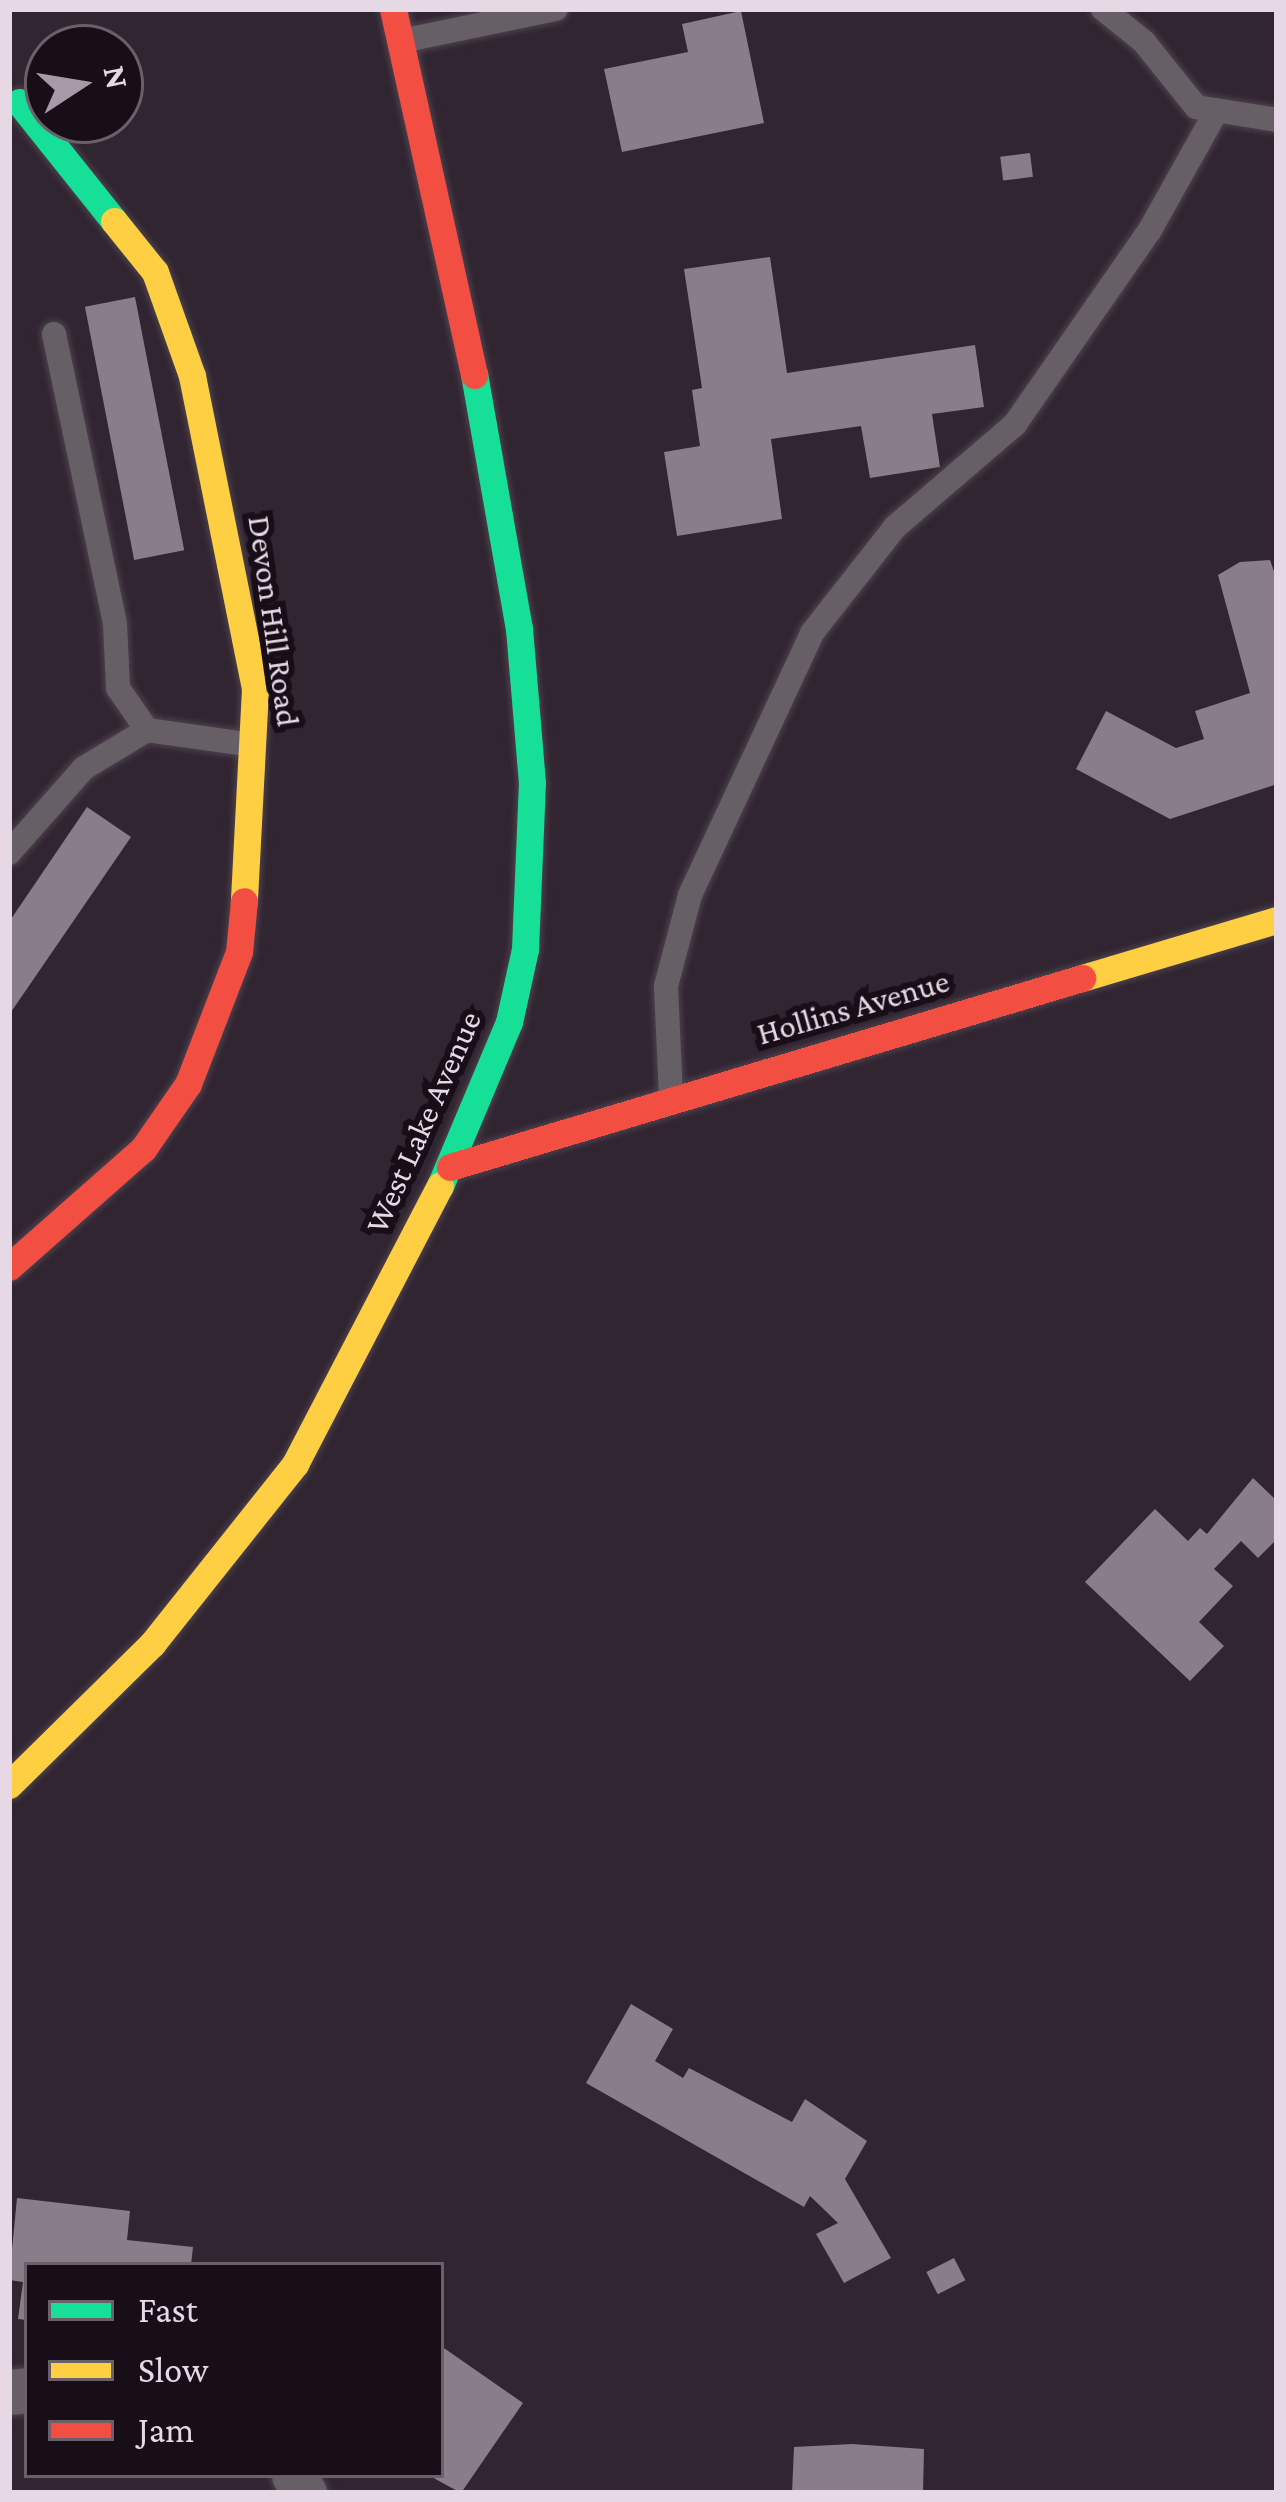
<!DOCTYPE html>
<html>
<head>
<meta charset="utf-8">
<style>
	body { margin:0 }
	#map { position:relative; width:1286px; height:2502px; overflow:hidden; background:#312531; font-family:"Crimson Pro",serif }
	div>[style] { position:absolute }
	.building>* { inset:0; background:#887d88; transform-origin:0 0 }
	.roads { filter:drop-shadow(0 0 3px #4d424d) drop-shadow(0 0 3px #4d424d) }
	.lane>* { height:24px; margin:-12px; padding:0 12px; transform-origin:12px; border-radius:12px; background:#666066 }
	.street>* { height:45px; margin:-22.5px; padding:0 22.5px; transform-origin:22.5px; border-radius:22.5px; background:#666066 }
	.fast>* { height:27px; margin:-13.5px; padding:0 13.5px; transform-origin:13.5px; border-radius:13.5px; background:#16e098 }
	.slow>* { height:27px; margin:-13.5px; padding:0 13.5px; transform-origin:13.5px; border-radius:13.5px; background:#ffcf43 }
	.jam>* { height:27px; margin:-13.5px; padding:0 13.5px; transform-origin:13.5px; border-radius:13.5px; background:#f24e42 }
	span { translate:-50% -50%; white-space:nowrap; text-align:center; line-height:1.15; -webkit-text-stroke:12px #180e17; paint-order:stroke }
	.street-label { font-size:33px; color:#e7d8e6 }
	.frame { position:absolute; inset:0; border:12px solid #e7d8e6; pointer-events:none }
	.legend { position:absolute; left:24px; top:2262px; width:420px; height:216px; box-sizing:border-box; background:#180e17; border:3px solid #6b5f6a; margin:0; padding:15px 21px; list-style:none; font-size:36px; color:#e7d8e6 }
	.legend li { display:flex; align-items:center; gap:24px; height:60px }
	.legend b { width:60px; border:3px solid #6b5f6a }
	.north { position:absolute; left:24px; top:24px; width:120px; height:120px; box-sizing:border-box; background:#180e17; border:3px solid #6b5f6a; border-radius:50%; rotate:78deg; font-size:33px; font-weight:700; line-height:48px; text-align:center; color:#e7d8e6 }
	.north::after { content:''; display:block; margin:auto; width:42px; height:54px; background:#a799a7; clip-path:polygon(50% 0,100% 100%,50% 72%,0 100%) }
</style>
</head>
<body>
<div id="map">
	<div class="building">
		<div style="clip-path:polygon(741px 11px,764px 123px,622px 152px,604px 69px,688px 52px,682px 24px)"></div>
		<div style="left:1030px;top:153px;width:24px;height:30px;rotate:83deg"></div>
		<div style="clip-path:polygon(770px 257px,787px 373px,975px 345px,984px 407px,932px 414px,940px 467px,870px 478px,861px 426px,771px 439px,782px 519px,677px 536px,664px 452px,700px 446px,692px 390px,702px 388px,684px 269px)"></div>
		<div style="left:135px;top:297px;width:258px;height:51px;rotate:79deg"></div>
		<div style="clip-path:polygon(1270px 560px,1277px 580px,1277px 784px,1170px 819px,1076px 769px,1106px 711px,1176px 748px,1204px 739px,1195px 711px,1250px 693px,1218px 575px,1240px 562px)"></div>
		<div style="clip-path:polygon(87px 807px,131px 837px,9px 1015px,9px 922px)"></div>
		<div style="clip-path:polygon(1253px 1478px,1277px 1501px,1277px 1539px,1258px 1558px,1241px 1541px,1214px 1569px,1233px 1586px,1199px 1622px,1224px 1646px,1190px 1681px,1085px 1582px,1155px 1509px,1188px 1541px,1200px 1528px,1207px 1534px)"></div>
		<div style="clip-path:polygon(631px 2004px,673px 2029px,655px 2061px,683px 2078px,689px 2068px,792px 2122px,805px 2099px,867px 2141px,845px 2179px,891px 2258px,844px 2283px,816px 2234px,838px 2223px,810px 2196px,804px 2207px,586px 2083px)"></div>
		<div style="clip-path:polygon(17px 2198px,130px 2211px,127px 2240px,193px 2247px,191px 2265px,27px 2265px,27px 2320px,18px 2319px,23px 2282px,9px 2280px)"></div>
		<div style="left:954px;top:2258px;width:25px;height:31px;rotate:63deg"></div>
		<div style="clip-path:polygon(441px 2346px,523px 2403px,461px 2493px,428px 2475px,441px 2475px)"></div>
		<div style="clip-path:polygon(852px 2444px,924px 2449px,923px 2493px,792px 2493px,794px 2447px)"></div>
	</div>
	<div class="roads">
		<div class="lane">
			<div style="left:1103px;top:9px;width:53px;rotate:38.8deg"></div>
			<div style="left:1144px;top:42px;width:83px;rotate:51.3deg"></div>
			<div style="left:1196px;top:107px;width:82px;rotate:9.1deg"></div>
			<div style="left:401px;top:41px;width:158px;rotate:-11.7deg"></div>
			<div style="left:54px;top:334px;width:296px;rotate:78.1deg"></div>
			<div style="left:115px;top:624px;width:64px;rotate:87.3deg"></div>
			<div style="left:118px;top:688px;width:51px;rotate:55.4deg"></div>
			<div style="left:147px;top:730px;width:108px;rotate:8deg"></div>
			<div style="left:9px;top:853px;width:113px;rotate:-48.6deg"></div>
			<div style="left:84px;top:768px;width:74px;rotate:-31.1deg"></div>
			<div style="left:671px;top:1097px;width:111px;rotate:-92.6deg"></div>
			<div style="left:666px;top:986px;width:94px;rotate:-75.2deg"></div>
			<div style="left:690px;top:895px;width:289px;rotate:-65deg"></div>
			<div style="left:812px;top:633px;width:135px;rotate:-51.9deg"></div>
			<div style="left:895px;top:527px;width:158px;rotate:-40.6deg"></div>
			<div style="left:1015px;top:424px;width:236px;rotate:-55.2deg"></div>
			<div style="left:1150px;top:230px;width:137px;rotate:-60.8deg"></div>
		</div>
		<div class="street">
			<div style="left:9px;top:2392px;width:18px;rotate:-6deg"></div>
			<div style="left:294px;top:2475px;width:21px;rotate:61deg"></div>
		</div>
		<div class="fast">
			<div style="left:19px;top:102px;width:152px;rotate:51.4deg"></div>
			<div style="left:440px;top:1186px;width:178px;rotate:-67.2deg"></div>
			<div style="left:509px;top:1022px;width:75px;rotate:-77.6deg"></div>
			<div style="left:525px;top:949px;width:166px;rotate:-87.6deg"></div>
			<div style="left:532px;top:783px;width:155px;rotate:-94.8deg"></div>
			<div style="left:519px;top:629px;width:258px;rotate:-100deg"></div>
		</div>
		<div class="slow">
			<div style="left:114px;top:221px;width:65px;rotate:51.2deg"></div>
			<div style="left:155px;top:272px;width:110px;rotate:70.4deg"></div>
			<div style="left:192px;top:376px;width:319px;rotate:78.6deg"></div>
			<div style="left:255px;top:689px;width:212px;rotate:93deg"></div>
			<div style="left:1082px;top:978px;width:203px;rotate:-16.6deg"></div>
			<div style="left:9px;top:1785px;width:201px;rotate:-44.6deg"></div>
			<div style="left:152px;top:1644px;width:230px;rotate:-51.5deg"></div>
			<div style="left:295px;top:1464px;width:314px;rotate:-62.5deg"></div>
		</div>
		<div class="jam">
			<div style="left:393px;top:9px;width:375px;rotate:77.5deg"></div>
			<div style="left:450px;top:1167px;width:660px;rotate:-16.65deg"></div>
			<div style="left:9px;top:1267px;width:179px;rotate:-41.4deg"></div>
			<div style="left:143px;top:1149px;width:79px;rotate:-55.3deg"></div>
			<div style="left:188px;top:1084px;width:142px;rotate:-68.9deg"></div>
			<div style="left:239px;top:952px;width:51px;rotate:-84.4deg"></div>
		</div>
	</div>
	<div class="street-label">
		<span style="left:274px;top:621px;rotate:82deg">Devon Hill Road</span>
		<span style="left:853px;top:1007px;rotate:-16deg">Hollins Avenue</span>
		<span style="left:423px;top:1122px;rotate:-66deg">West Lake Avenue</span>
	</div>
	<div class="frame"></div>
	<ul class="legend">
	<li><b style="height:15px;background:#16e098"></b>Fast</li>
	<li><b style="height:15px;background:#ffcf43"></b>Slow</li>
	<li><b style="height:15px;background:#f24e42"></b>Jam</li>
	</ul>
	<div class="north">N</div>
</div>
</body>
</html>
